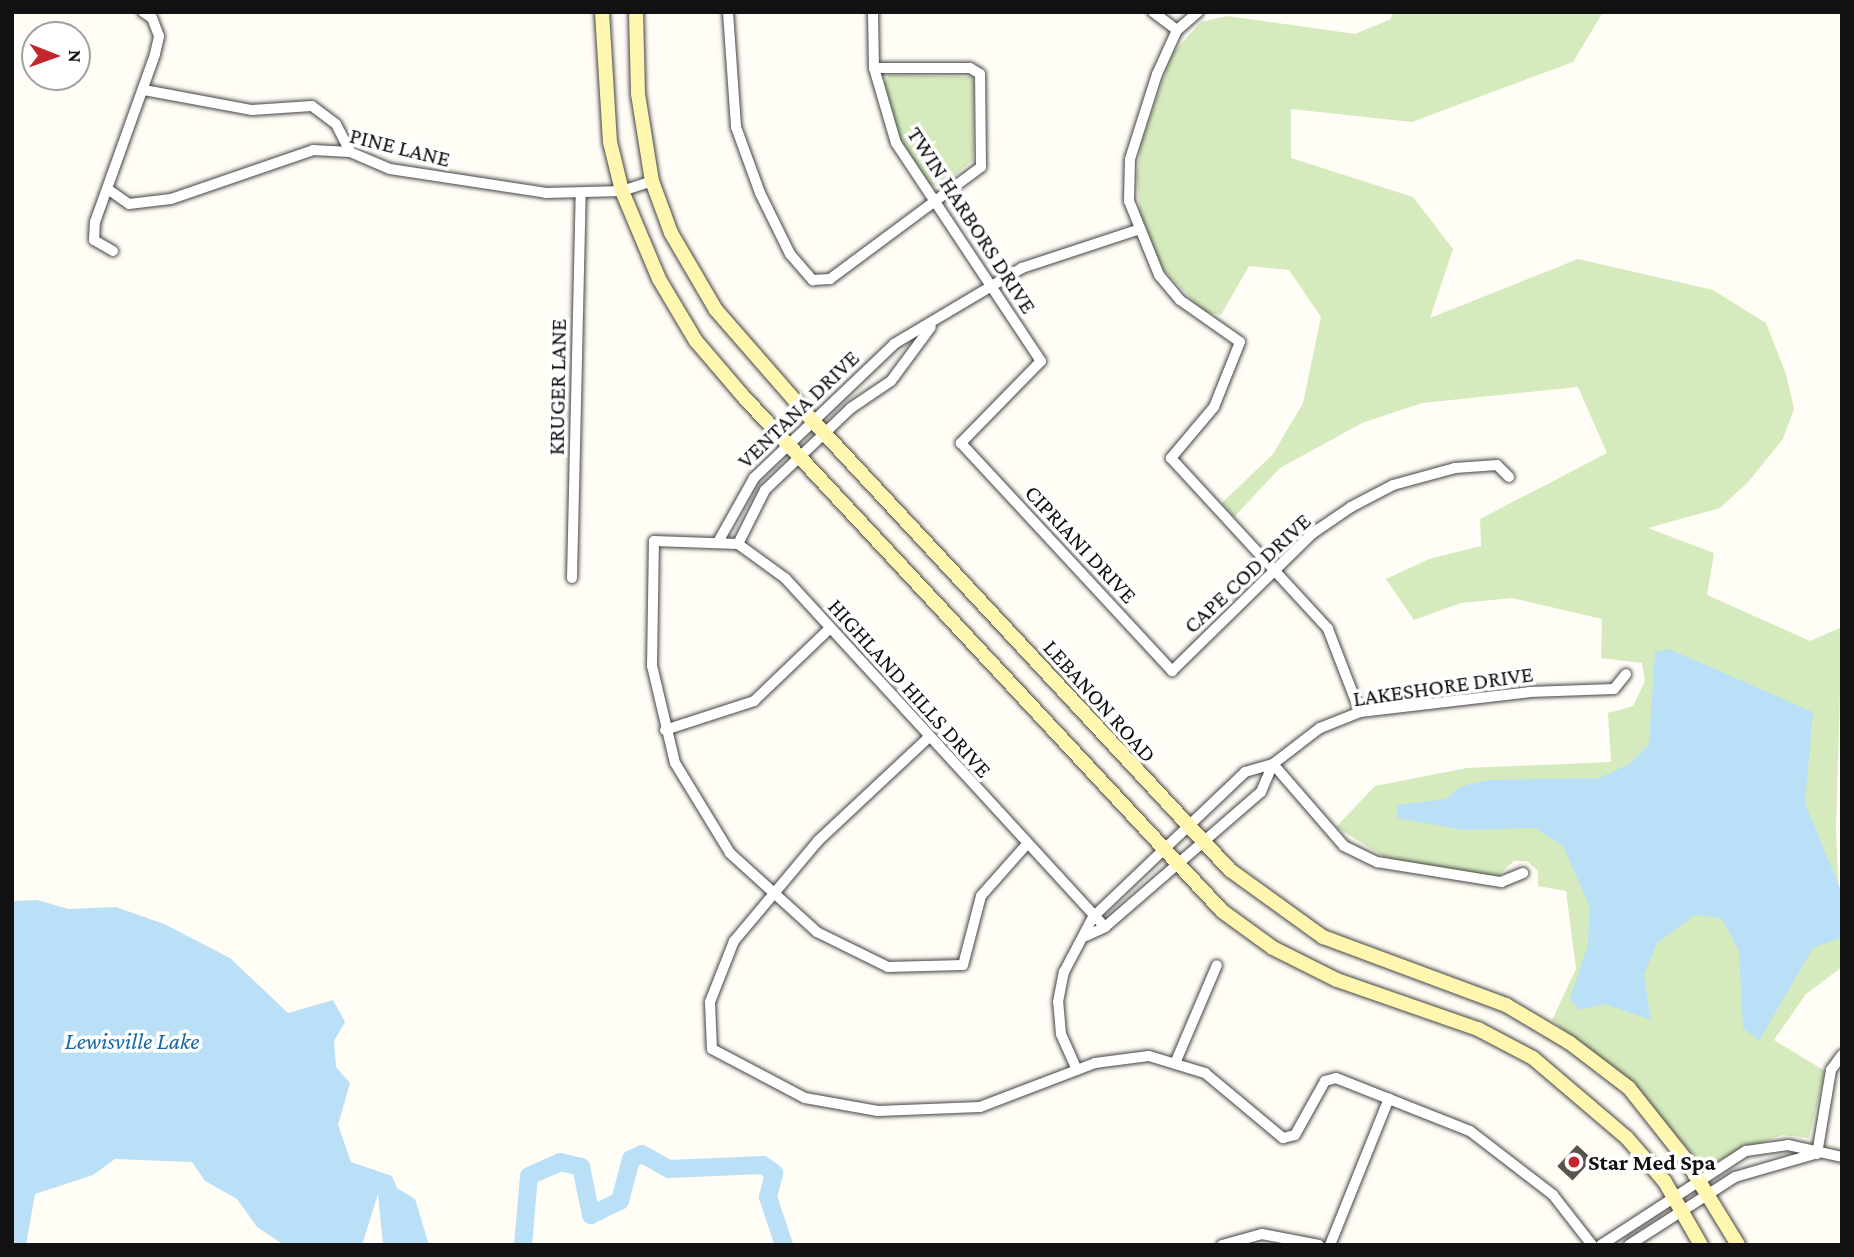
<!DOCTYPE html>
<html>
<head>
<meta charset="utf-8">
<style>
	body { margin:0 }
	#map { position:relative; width:1854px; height:1257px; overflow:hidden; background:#fffdf5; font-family:"Crimson Pro",serif }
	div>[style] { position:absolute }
	.green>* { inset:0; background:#d5ebbd }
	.water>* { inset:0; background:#b9e0f7 }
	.river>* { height:18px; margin:-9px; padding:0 9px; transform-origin:9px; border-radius:9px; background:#b9e0f7 }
	.building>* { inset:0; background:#5a524d; transform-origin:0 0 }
	.roads { filter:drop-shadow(0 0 2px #444) drop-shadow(0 0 2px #444) }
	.street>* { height:10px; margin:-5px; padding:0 5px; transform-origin:5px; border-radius:5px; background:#fff }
	.secondary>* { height:14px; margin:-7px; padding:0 7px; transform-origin:7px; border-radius:7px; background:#fff6b0 }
	.dots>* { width:19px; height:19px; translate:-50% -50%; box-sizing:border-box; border:4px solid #fff; border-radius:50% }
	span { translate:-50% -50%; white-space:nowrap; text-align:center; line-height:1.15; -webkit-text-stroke:7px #fff; paint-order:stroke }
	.street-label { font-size:23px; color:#111 }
	.poi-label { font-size:23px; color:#111; font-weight:700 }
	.left { translate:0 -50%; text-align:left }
	.water-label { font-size:24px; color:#1768a6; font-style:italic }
	.frame { position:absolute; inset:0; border:14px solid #111; pointer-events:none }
	.north { position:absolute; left:21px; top:21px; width:70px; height:70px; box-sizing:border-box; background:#fff; border:2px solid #a0a0a0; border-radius:50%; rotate:91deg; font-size:19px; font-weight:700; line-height:28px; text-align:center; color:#111 }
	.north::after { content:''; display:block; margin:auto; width:24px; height:32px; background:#c4262e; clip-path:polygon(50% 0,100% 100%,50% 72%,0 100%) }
</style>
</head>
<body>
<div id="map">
	<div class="green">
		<div style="clip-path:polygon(1392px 12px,1603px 12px,1573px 62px,1412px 122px,1291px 109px,1291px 158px,1413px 197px,1453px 249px,1430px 318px,1578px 259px,1713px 290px,1766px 323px,1786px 374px,1794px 409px,1783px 439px,1748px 482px,1720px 508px,1648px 528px,1714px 553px,1707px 595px,1810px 641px,1842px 627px,1836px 828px,1842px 967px,1806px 994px,1774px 1040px,1825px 1071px,1809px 1138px,1782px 1135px,1707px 1165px,1699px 1161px,1629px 1083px,1552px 1020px,1576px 969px,1566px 891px,1538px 886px,1538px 871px,1527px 861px,1514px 861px,1496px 877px,1454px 871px,1384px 857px,1336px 827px,1375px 786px,1467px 768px,1611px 762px,1608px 713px,1633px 706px,1645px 681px,1642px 663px,1601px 658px,1602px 619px,1512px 598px,1461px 603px,1414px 620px,1386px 579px,1429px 559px,1481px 546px,1480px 519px,1607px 453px,1578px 387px,1422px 403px,1362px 423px,1280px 468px,1234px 517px,1222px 503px,1273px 454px,1303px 403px,1321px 317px,1289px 270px,1249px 266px,1221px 315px,1204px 312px,1162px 268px,1140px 213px,1137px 176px,1141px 144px,1172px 54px,1201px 22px,1227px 16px,1355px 34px,1391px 19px)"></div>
		<div style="clip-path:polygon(889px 75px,971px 77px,974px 82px,973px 160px,941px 187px,929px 185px,899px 138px,884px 84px)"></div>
	</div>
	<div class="water">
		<div style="clip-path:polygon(1669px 649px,1813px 712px,1805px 803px,1842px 893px,1842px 937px,1813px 948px,1759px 1041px,1743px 1028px,1739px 951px,1721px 918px,1695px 915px,1657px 943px,1644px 975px,1651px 1020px,1605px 1004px,1579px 1010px,1570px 999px,1588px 945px,1589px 905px,1563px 846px,1535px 828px,1463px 830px,1397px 818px,1397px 805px,1446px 799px,1459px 787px,1488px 780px,1599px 778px,1629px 764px,1649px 744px,1655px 652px)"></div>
		<div style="clip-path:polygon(37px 900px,69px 909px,116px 907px,164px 924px,230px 958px,288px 1013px,333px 1000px,345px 1022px,334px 1041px,336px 1067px,350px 1083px,338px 1125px,351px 1162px,392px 1176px,397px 1188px,415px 1199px,429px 1245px,383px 1245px,378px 1194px,362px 1245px,284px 1245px,257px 1227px,237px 1199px,205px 1181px,192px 1162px,115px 1159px,93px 1175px,35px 1194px,26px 1245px,12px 1245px,12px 901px)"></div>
	</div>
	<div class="river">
		<div style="left:523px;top:1245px;width:69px;rotate:-85deg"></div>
		<div style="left:529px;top:1176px;width:34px;rotate:-24deg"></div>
		<div style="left:560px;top:1162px;width:22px;rotate:13deg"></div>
		<div style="left:581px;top:1167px;width:49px;rotate:78.2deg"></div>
		<div style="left:591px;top:1215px;width:32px;rotate:-26deg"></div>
		<div style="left:620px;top:1201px;width:43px;rotate:-75.3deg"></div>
		<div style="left:631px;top:1159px;width:12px;rotate:-24deg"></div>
		<div style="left:642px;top:1154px;width:31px;rotate:29deg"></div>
		<div style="left:669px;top:1169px;width:94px;rotate:-2.4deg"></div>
		<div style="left:763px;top:1165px;width:14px;rotate:36deg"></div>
		<div style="left:774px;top:1173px;width:25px;rotate:104deg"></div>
		<div style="left:768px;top:1197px;width:51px;rotate:71.6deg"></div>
	</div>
	<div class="building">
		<div style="left:1577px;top:1145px;width:21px;height:29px;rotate:43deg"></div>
	</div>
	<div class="roads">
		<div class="street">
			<div style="left:728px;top:12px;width:115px;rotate:86deg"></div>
			<div style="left:736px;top:127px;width:70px;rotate:70deg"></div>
			<div style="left:760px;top:193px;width:68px;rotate:63.8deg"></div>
			<div style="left:790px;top:254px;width:35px;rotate:49deg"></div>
			<div style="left:813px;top:280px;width:17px;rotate:-3deg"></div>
			<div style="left:830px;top:279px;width:188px;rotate:-36.6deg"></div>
			<div style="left:981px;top:167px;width:93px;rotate:-90.6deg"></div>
			<div style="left:980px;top:74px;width:12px;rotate:-149deg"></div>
			<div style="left:970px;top:68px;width:96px;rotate:180deg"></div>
			<div style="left:873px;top:12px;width:56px;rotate:89deg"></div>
			<div style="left:874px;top:68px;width:78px;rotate:73.7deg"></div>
			<div style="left:896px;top:143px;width:262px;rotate:56.4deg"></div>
			<div style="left:1041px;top:361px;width:115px;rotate:134.3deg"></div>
			<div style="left:961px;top:443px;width:311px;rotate:47.2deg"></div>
			<div style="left:1172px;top:671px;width:197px;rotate:-44.4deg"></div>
			<div style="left:1313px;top:533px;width:46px;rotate:-34.4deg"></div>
			<div style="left:1351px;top:507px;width:47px;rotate:-27.6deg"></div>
			<div style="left:1393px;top:485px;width:64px;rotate:-15.3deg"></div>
			<div style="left:1455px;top:468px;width:42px;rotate:-4.1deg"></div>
			<div style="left:1497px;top:465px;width:17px;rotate:45deg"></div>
			<div style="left:1153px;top:12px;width:30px;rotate:37deg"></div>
			<div style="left:1198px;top:12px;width:28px;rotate:139deg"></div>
			<div style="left:1177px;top:30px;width:48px;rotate:114.4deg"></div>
			<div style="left:1157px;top:74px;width:89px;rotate:107.6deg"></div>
			<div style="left:1130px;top:159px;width:42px;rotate:91.4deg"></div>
			<div style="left:1129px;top:201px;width:80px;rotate:67.9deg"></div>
			<div style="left:1159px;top:275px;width:33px;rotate:50deg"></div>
			<div style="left:1180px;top:300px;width:73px;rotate:35deg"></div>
			<div style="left:1240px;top:342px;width:70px;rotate:111.8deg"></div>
			<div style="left:1214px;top:407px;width:67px;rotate:130.1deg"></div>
			<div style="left:1171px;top:458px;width:232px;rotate:47.4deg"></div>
			<div style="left:1328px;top:629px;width:89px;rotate:68.9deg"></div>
			<div style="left:144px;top:90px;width:110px;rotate:10.5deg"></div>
			<div style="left:252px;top:110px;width:60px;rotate:-3.8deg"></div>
			<div style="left:312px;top:106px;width:30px;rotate:37deg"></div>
			<div style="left:336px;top:124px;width:31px;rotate:63deg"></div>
			<div style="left:109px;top:190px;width:24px;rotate:35deg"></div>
			<div style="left:129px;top:204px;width:42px;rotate:-6.8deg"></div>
			<div style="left:171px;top:199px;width:150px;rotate:-19deg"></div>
			<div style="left:313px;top:150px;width:37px;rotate:3deg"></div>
			<div style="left:350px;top:152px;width:43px;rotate:23deg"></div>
			<div style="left:390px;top:169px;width:158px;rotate:8.7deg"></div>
			<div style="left:546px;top:193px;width:76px;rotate:-1.5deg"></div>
			<div style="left:622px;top:191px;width:32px;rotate:-18deg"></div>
			<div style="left:113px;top:251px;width:22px;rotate:-150deg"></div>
			<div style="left:94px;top:240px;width:18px;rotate:-87deg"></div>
			<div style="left:95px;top:222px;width:178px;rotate:-70.3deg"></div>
			<div style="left:155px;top:54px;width:18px;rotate:-77deg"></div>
			<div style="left:159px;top:36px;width:19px;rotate:-111deg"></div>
			<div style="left:152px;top:18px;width:11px;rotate:-146deg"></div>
			<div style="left:718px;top:542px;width:73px;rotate:-60.6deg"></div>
			<div style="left:754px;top:478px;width:194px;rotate:-43.7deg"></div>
			<div style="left:894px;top:344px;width:149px;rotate:-30.7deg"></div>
			<div style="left:1022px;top:268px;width:121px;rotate:-18.3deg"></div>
			<div style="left:738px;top:544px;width:60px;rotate:-63.4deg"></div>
			<div style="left:765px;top:490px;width:119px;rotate:-43.6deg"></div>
			<div style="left:851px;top:408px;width:48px;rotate:-34deg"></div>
			<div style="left:891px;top:381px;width:67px;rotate:-53.5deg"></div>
			<div style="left:572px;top:578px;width:383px;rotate:-88.7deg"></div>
			<div style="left:665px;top:730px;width:94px;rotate:-18deg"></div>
			<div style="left:754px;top:701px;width:105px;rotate:-43.8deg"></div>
			<div style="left:929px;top:737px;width:152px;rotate:136.9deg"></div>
			<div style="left:818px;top:841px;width:131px;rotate:130deg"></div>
			<div style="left:734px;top:941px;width:66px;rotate:111.5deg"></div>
			<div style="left:710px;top:1002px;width:47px;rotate:87.6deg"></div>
			<div style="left:712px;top:1049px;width:105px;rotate:27.8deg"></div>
			<div style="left:805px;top:1098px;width:74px;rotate:10.1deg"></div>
			<div style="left:878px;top:1111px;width:102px;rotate:-2.2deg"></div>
			<div style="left:980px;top:1107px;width:123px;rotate:-20.9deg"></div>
			<div style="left:1095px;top:1063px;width:54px;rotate:-7.4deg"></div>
			<div style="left:1149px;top:1056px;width:59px;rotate:16.9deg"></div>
			<div style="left:1205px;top:1073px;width:102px;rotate:39.8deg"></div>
			<div style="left:1283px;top:1138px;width:12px;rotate:-14deg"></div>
			<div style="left:1295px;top:1135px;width:62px;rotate:-60.9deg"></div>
			<div style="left:1325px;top:1081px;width:11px;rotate:-15deg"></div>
			<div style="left:1336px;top:1078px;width:144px;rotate:21.6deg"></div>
			<div style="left:1470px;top:1131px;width:105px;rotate:37.6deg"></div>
			<div style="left:1553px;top:1195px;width:63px;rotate:52deg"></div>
			<div style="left:1273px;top:764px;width:108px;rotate:49.1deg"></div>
			<div style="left:1344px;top:846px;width:37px;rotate:26deg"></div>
			<div style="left:1377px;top:862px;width:126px;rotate:9.2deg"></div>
			<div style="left:1501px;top:882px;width:24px;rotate:-22deg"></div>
			<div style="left:1027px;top:844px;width:69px;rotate:131.5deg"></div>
			<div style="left:981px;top:896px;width:71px;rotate:104.6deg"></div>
			<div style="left:963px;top:965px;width:75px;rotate:178.5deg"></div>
			<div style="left:888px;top:967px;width:79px;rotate:-153.8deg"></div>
			<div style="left:817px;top:932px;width:118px;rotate:-137.8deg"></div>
			<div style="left:730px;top:853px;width:105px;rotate:-121.4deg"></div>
			<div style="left:675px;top:763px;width:100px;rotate:-103.3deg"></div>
			<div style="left:652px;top:666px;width:125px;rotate:-89.1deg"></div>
			<div style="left:654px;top:541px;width:84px;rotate:2deg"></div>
			<div style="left:738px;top:544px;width:58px;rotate:35.9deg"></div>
			<div style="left:785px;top:578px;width:473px;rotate:47.5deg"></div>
			<div style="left:1086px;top:936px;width:21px;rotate:-25deg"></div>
			<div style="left:1105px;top:927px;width:206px;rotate:-40.9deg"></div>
			<div style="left:1261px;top:792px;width:30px;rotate:-67deg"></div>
			<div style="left:1176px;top:1061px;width:104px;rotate:-66.9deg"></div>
			<div style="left:1077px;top:1070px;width:39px;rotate:-114deg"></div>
			<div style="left:1061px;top:1034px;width:32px;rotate:-95deg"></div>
			<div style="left:1058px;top:1002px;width:31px;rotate:-79deg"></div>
			<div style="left:1064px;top:972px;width:62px;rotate:-62.2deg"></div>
			<div style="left:1093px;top:917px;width:210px;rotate:-43.6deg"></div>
			<div style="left:1245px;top:772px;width:29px;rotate:-16deg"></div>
			<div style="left:1273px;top:764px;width:59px;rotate:-37.5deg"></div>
			<div style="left:1320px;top:728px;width:43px;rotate:-21.8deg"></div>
			<div style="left:1360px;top:712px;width:170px;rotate:-6.7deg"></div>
			<div style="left:1529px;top:692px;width:85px;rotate:-2deg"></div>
			<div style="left:1614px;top:689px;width:19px;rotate:-51deg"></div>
			<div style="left:1817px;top:1154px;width:85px;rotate:-80.5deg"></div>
			<div style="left:1831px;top:1070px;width:19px;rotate:-54deg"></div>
			<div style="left:1222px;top:1245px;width:41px;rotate:-15.4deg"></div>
			<div style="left:1262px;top:1234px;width:58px;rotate:10.9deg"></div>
			<div style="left:1330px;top:1245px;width:158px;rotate:-68.1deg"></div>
			<div style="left:1601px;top:1245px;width:173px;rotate:-33deg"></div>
			<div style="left:1746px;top:1151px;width:42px;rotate:-8.1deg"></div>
			<div style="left:1788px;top:1145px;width:55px;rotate:12.5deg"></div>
			<div style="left:1629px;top:1245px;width:126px;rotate:-32.7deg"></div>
			<div style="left:1735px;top:1177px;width:82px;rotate:-16.2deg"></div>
		</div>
		<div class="secondary">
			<div style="left:602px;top:12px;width:130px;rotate:86.5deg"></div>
			<div style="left:610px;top:142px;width:50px;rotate:76.2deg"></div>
			<div style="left:622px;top:191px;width:95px;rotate:67.2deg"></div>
			<div style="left:659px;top:279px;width:72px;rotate:59.2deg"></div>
			<div style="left:696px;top:341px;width:72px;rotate:49.5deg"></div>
			<div style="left:743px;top:396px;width:703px;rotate:47.07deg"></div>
			<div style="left:1222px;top:911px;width:63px;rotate:36deg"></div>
			<div style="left:1273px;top:948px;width:72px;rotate:26.6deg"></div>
			<div style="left:1337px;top:980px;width:149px;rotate:19.2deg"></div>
			<div style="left:1478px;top:1029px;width:62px;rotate:27.8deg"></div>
			<div style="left:1533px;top:1058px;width:123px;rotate:40.4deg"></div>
			<div style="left:1627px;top:1138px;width:58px;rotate:49.2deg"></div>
			<div style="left:1665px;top:1182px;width:73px;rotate:60.3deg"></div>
			<div style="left:636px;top:12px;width:82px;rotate:88.6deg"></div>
			<div style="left:638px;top:94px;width:88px;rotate:80.9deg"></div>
			<div style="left:652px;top:181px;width:55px;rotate:69.9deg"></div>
			<div style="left:671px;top:233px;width:89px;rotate:59.7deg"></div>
			<div style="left:716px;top:310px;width:146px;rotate:48.9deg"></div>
			<div style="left:812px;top:420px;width:614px;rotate:47.11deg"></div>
			<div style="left:1230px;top:870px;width:115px;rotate:35.8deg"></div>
			<div style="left:1323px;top:937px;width:195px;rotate:20.4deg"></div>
			<div style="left:1506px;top:1005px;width:74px;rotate:30.7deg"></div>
			<div style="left:1570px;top:1043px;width:74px;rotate:37.3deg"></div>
			<div style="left:1629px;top:1088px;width:92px;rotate:51.6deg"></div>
			<div style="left:1686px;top:1160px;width:100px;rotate:58.5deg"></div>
		</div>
	</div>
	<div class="dots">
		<div style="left:1574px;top:1162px;background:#c4262e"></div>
	</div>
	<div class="street-label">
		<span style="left:400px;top:147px;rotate:14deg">PINE LANE</span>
		<span style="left:972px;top:220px;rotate:57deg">TWIN HARBORS DRIVE</span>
		<span style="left:557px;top:387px;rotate:-89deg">KRUGER LANE</span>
		<span style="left:798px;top:409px;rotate:-44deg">VENTANA DRIVE</span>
		<span style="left:1081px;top:544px;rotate:47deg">CIPRIANI DRIVE</span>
		<span style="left:1247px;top:573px;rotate:-43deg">CAPE COD DRIVE</span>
		<span style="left:1443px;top:686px;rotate:-8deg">LAKESHORE DRIVE</span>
		<span style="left:910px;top:688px;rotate:48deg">HIGHLAND HILLS DRIVE</span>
		<span style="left:1100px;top:701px;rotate:48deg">LEBANON ROAD</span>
	</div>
	<div class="poi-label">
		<span class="left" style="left:1588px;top:1162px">Star Med Spa</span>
	</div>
	<div class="water-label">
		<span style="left:132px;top:1041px">Lewisville Lake</span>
	</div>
	<div class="frame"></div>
	<div class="north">N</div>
</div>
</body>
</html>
